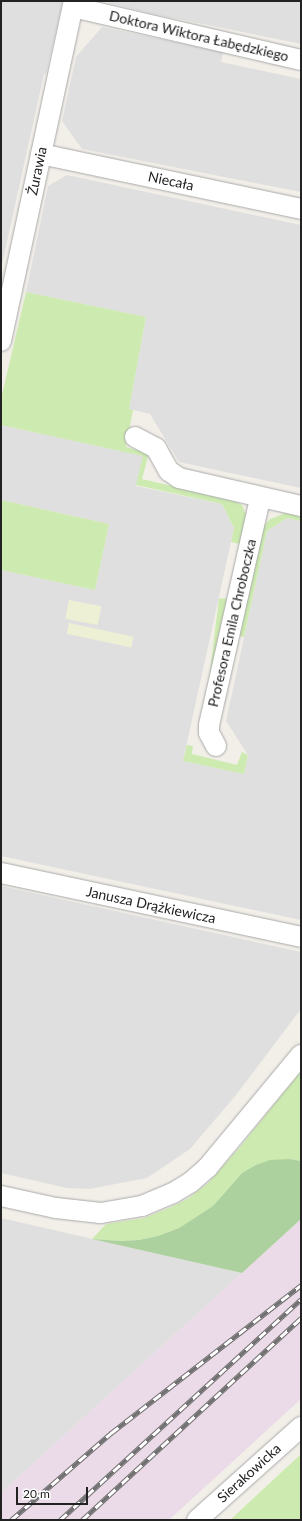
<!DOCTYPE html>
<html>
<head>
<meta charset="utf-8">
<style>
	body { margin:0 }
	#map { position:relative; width:302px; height:1521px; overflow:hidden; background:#f2efe9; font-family:Lato,sans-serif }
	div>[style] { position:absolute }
	.residential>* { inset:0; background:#e0dfdf }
	.industrial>* { inset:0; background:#ebdbe8 }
	.farmland>* { inset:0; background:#eef0d5; transform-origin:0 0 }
	.grass>* { inset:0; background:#cdebb0; transform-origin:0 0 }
	.forest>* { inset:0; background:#add19e }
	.roads { filter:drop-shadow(0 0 1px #a9a9a9) drop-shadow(0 0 1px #a9a9a9) }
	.minor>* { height:20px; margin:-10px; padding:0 10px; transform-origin:10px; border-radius:10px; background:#fff }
	.rail>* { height:4.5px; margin-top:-2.25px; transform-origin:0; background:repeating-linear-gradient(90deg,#fff 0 9px,#707070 0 18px); box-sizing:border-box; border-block:1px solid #707070 }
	span { translate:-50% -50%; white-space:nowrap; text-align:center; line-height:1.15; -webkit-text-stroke:3px #fff; paint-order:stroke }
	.street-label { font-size:14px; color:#222 }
	.frame { position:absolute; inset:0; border:2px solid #222; pointer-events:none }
	.scale { position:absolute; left:16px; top:1487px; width:72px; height:18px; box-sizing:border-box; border:2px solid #222; border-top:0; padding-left:5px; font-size:12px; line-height:14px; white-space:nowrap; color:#222; -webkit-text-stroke:3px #fff; paint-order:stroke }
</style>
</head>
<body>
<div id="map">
	<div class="residential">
		<div style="clip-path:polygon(1px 1px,63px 1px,46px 74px,44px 74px,1px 269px)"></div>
		<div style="clip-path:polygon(108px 1px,301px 1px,301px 44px,154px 14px,109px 3px)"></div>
		<div style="clip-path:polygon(102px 27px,223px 52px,221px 62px,301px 79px,301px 192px,82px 149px,62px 121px,76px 57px)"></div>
		<div style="clip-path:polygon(67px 175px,301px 225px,301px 488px,179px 462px,150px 414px,129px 409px,146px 317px,26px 292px,48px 186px)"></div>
		<div style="clip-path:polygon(1px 425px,144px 456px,136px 486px,222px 504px,234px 528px,183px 761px,244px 774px,248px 755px,226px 721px,267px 531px,287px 518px,301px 521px,301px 920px,1px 856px,1px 570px,95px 590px,109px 524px,1px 500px)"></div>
		<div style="clip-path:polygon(1px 886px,301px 952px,301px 1009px,236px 1095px,190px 1149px,147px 1178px,89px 1189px,67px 1188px,1px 1173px)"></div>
		<div style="clip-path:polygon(1px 1218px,242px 1273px,1px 1493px)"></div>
	</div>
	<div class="industrial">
		<div style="clip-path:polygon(301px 1219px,301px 1399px,169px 1520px,1px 1520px,1px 1493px)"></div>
	</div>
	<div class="farmland">
		<div style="left:69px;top:600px;width:33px;height:19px;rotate:11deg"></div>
		<div style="left:69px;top:623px;width:66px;height:11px;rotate:12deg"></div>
	</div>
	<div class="grass">
		<div style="clip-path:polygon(26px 292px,146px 317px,129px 409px,133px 410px,126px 447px,147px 453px,148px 456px,142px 479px,232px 500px,242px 505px,246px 515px,240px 544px,231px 542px,234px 528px,222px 504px,136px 485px,143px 456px,1px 425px,1px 399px)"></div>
		<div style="clip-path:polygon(1px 500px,109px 524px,95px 590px,1px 570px)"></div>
		<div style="clip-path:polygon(286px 513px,301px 515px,301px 521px,287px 518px,267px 531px,244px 637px,238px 636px,262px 528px,270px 519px)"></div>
		<div style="left:219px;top:598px;width:8px;height:111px;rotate:7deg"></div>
		<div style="clip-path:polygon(187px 745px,193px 746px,192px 754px,237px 765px,242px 752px,248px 755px,244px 774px,183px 761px)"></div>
		<div style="clip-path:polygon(301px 1071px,301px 1161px,290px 1159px,242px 1173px,213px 1206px,179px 1228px,158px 1236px,139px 1240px,121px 1241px,92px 1239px,106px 1224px,144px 1218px,171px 1207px,189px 1198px,208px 1183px,240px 1147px)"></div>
		<div style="clip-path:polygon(301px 1454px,301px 1520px,230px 1520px)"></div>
	</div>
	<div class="forest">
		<div style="clip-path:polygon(290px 1159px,301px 1161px,301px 1219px,242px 1273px,92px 1239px,121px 1241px,139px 1240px,158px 1236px,179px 1228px,213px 1206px,242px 1173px,256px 1165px,270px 1160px)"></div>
	</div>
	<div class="roads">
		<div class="minor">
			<div style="left:73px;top:7px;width:234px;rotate:13.1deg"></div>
			<div style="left:41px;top:154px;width:266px;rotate:11.9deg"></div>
			<div style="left:1px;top:341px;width:348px;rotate:-77.9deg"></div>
			<div style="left:135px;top:437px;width:24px;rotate:28deg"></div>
			<div style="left:156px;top:448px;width:26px;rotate:61deg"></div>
			<div style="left:169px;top:471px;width:12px;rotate:35deg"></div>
			<div style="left:179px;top:478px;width:125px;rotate:12.9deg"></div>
			<div style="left:216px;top:746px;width:15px;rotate:-118deg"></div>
			<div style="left:209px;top:733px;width:8px;rotate:-90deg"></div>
			<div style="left:209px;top:725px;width:233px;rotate:-77.3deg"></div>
			<div style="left:1px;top:873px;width:307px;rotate:12deg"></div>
			<div style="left:1px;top:1196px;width:56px;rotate:12.3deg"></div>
			<div style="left:56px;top:1208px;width:45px;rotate:6.3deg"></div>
			<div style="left:101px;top:1213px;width:42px;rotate:-9.7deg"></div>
			<div style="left:142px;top:1206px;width:34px;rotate:-23deg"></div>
			<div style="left:173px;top:1193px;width:21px;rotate:-31deg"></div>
			<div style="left:191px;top:1182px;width:23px;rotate:-41deg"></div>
			<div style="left:208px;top:1167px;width:146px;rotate:-50.3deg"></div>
			<div style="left:197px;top:1520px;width:140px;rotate:-41.8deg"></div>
		</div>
	</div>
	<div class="rail">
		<div style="left:11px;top:1520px;width:133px;rotate:-41deg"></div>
		<div style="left:111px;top:1433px;width:241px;rotate:-37.9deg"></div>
		<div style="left:60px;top:1520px;width:327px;rotate:-42.5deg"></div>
		<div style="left:82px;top:1520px;width:298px;rotate:-42.7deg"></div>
	</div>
	<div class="street-label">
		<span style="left:199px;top:36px;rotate:13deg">Doktora Wiktora Łabędzkiego</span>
		<span style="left:37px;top:171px;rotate:-78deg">Żurawia</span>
		<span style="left:171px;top:181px;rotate:12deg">Niecała</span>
		<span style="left:232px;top:623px;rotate:-77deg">Profesora Emila Chroboczka</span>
		<span style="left:151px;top:905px;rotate:12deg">Janusza Drążkiewicza</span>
		<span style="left:249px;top:1473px;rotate:-42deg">Sierakowicka</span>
	</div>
	<div class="frame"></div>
	<div class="scale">20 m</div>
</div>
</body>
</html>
